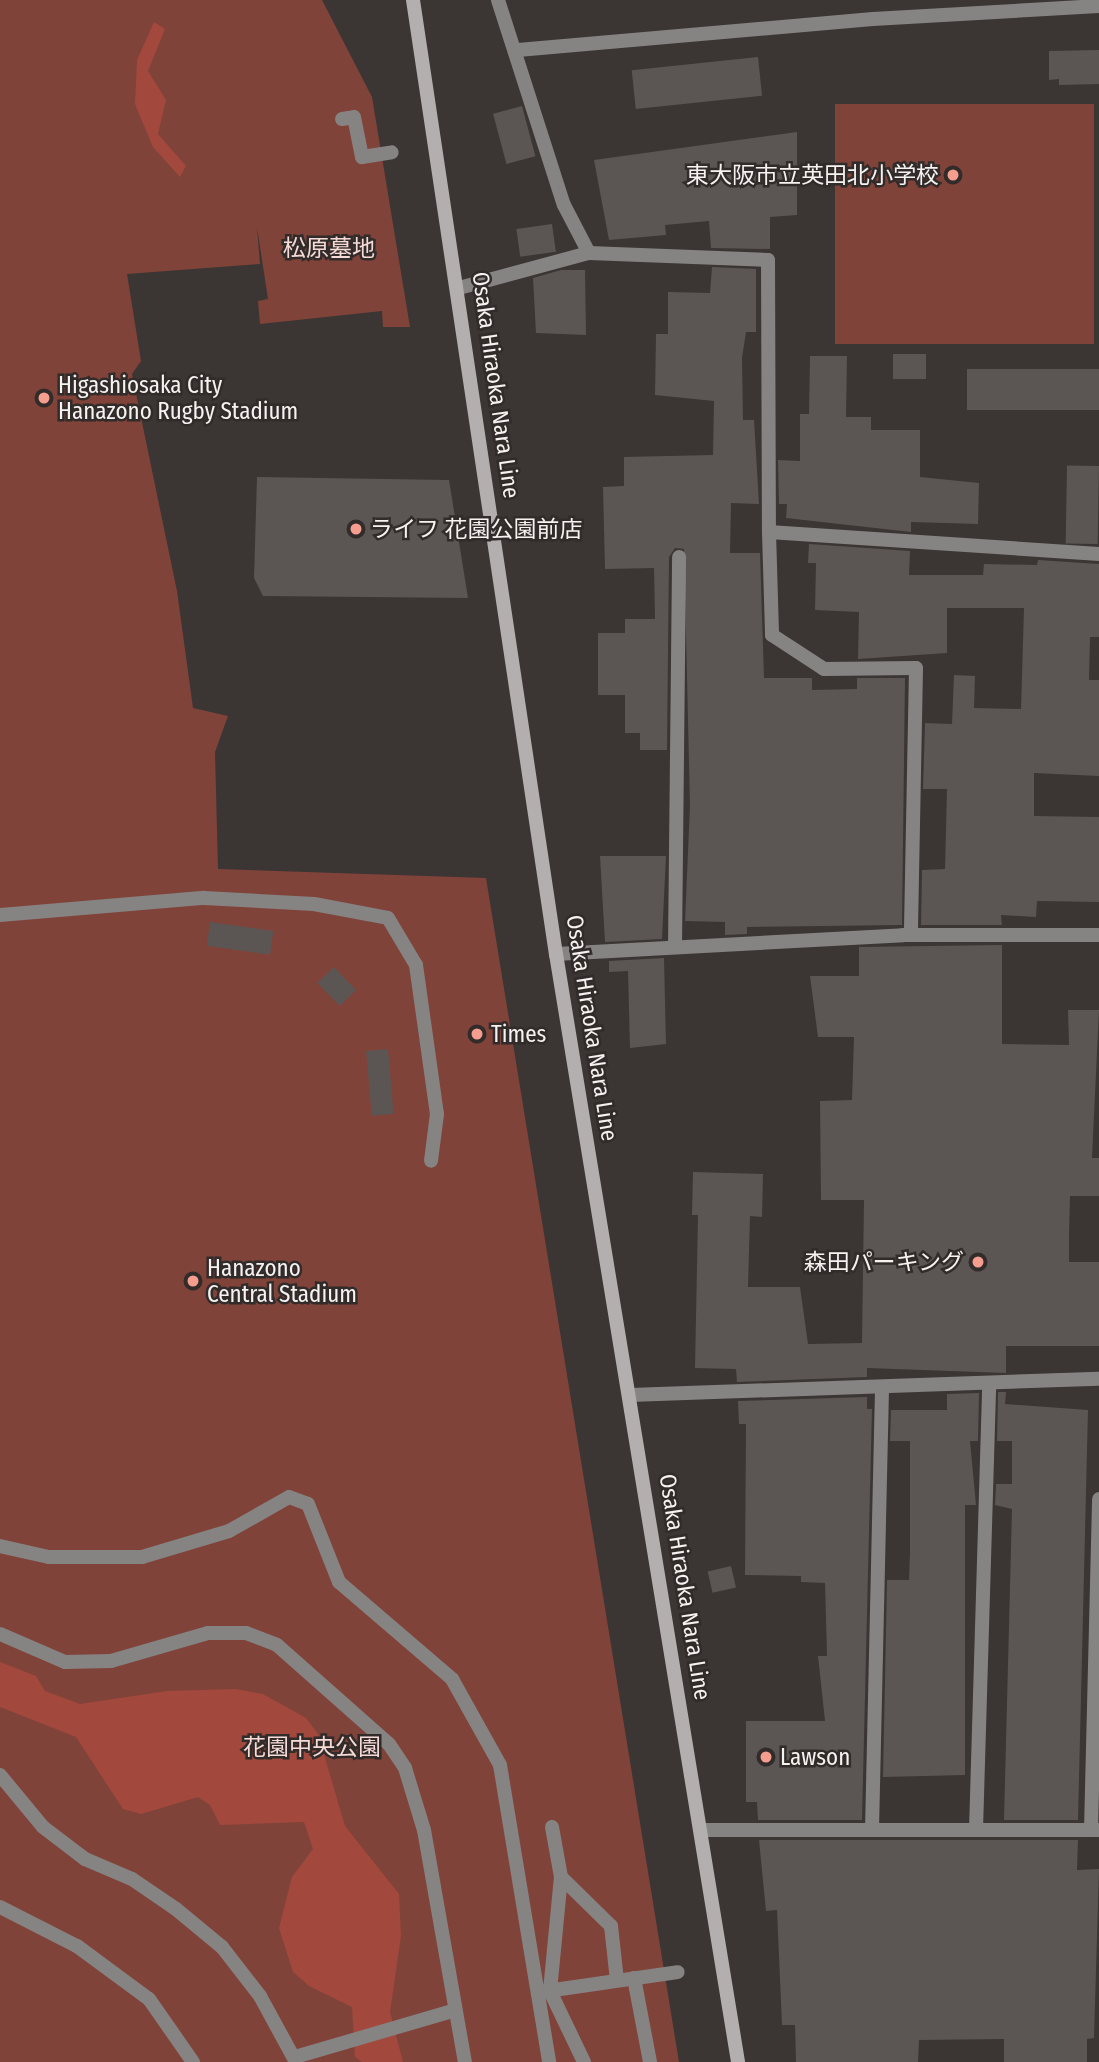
<!DOCTYPE html>
<html>
<head>
<meta charset="utf-8">
<style>
	body { margin:0 }
	#map { position:relative; width:1099px; height:2062px; overflow:hidden; background:#3b3534; font-family:"Fira Sans Condensed","Noto Sans JP",sans-serif }
	div>[style] { position:absolute }
	.green>* { inset:0; background:#80433a; transform-origin:0 0 }
	.water>* { inset:0; background:#a2483c }
	.building>* { inset:0; background:#5b5554; transform-origin:0 0 }
	.pedestrian>* { height:14px; margin:-7px; padding:0 7px; transform-origin:7px; border-radius:7px; background:#868383 }
	.minor>* { height:14px; margin:-7px; padding:0 7px; transform-origin:7px; border-radius:7px; background:#868383 }
	.secondary>* { height:14px; margin:-7px; padding:0 7px; transform-origin:7px; border-radius:7px; background:#b3afae }
	.dots>* { width:19px; height:19px; translate:-50% -50%; box-sizing:border-box; border:4px solid #312b2a; border-radius:50% }
	span { translate:-50% -50%; white-space:nowrap; text-align:center; line-height:1.15; -webkit-text-stroke:5px #312b2a; paint-order:stroke }
	.poi-label { font-size:23px; color:#f5f2f1 }
	.right { translate:-100% -50%; text-align:right }
	.left { translate:0 -50%; text-align:left }
	.park-label { font-size:23px; color:#f5dad6 }
	.street-label { font-size:23px; color:#f5f2f1 }
</style>
</head>
<body>
<div id="map">
	<div class="green">
		<div style="clip-path:polygon(0 0,322px 0,372px 97px,410px 327px,383px 327px,382px 311px,260px 324px,258px 301px,268px 299px,257px 227px,260px 264px,127px 274px,141px 361px,132px 374px,177px 591px,193px 708px,228px 716px,215px 752px,218px 869px,486px 878px,679px 2062px,0 2062px)"></div>
		<div style="left:1094px;top:104px;width:240px;height:259px;rotate:90deg"></div>
	</div>
	<div class="water">
		<div style="clip-path:polygon(154px 22px,165px 29px,148px 71px,166px 100px,158px 134px,186px 166px,180px 177px,153px 147px,135px 104px,137px 60px)"></div>
		<div style="clip-path:polygon(0 1662px,36px 1676px,45px 1691px,80px 1704px,167px 1691px,235px 1689px,263px 1694px,306px 1718px,318px 1734px,345px 1826px,399px 1894px,401px 1936px,390px 2012px,403px 2062px,362px 2062px,355px 2057px,352px 2007px,309px 1986px,293px 1972px,279px 1928px,292px 1877px,313px 1849px,304px 1822px,220px 1825px,210px 1805px,198px 1797px,141px 1814px,123px 1809px,76px 1737px,0 1707px)"></div>
	</div>
	<div class="building">
		<div style="clip-path:polygon(1099px 50px,1099px 84px,1059px 85px,1059px 79px,1049px 80px,1049px 51px)"></div>
		<div style="left:758px;top:57px;width:39px;height:127px;rotate:84deg"></div>
		<div style="left:522px;top:106px;width:52px;height:30px;rotate:75deg"></div>
		<div style="clip-path:polygon(797px 132px,797px 215px,770px 217px,770px 249px,711px 248px,709px 221px,665px 225px,666px 235px,609px 240px,594px 160px)"></div>
		<div style="left:552px;top:224px;width:28px;height:36px;rotate:82deg"></div>
		<div style="clip-path:polygon(712px 267px,756px 269px,756px 332px,746px 332px,742px 358px,743px 420px,754px 420px,759px 504px,731px 503px,730px 553px,760px 553px,764px 678px,812px 678px,812px 690px,857px 689px,857px 678px,905px 678px,902px 925px,747px 927px,747px 934px,725px 935px,725px 922px,685px 921px,690px 806px,684px 549px,675px 548px,669px 557px,667px 750px,640px 750px,640px 733px,625px 733px,625px 695px,598px 695px,598px 633px,625px 633px,625px 619px,655px 619px,654px 568px,605px 569px,603px 487px,624px 486px,624px 457px,713px 455px,714px 401px,655px 395px,656px 334px,668px 334px,668px 292px,710px 293px)"></div>
		<div style="clip-path:polygon(561px 270px,585px 270px,586px 335px,536px 333px,533px 278px)"></div>
		<div style="left:893px;top:354px;width:33px;height:25px"></div>
		<div style="clip-path:polygon(810px 356px,847px 356px,846px 417px,871px 417px,871px 430px,920px 430px,920px 477px,979px 483px,978px 524px,911px 522px,911px 532px,786px 518px,787px 504px,779px 504px,778px 460px,800px 461px,800px 414px,809px 414px)"></div>
		<div style="left:967px;top:369px;width:132px;height:41px"></div>
		<div style="left:1099px;top:466px;width:78px;height:32px;rotate:91deg"></div>
		<div style="clip-path:polygon(257px 477px,449px 480px,468px 598px,263px 596px,254px 578px)"></div>
		<div style="clip-path:polygon(809px 544px,910px 551px,909px 575px,983px 575px,984px 564px,1037px 565px,1038px 560px,1099px 564px,1099px 637px,1090px 637px,1089px 680px,1099px 680px,1099px 776px,1034px 773px,1034px 816px,1099px 817px,1099px 902px,1037px 901px,1036px 917px,1001px 915px,1002px 925px,921px 925px,922px 870px,945px 869px,947px 789px,923px 789px,925px 723px,952px 724px,954px 675px,975px 676px,974px 708px,1021px 709px,1024px 608px,947px 608px,947px 653px,858px 659px,859px 612px,815px 610px,816px 563px,808px 563px)"></div>
		<div style="clip-path:polygon(600px 856px,666px 856px,662px 939px,605px 942px)"></div>
		<div style="left:210px;top:922px;width:64px;height:24px;rotate:8deg"></div>
		<div style="clip-path:polygon(1002px 945px,1002px 1044px,1069px 1045px,1068px 1010px,1099px 1010px,1092px 1158px,1099px 1158px,1099px 1196px,1070px 1196px,1069px 1234px,1069px 1262px,1099px 1262px,1099px 1346px,1006px 1346px,1006px 1373px,867px 1368px,867px 1377px,737px 1382px,736px 1369px,695px 1368px,698px 1215px,692px 1215px,693px 1172px,763px 1174px,762px 1217px,750px 1216px,748px 1287px,800px 1287px,808px 1344px,862px 1343px,864px 1200px,821px 1200px,820px 1101px,852px 1100px,854px 1037px,818px 1037px,810px 976px,859px 976px,859px 947px)"></div>
		<div style="clip-path:polygon(664px 958px,666px 1044px,630px 1048px,628px 971px,609px 972px,609px 961px)"></div>
		<div style="left:334px;top:967px;width:32px;height:23px;rotate:46deg"></div>
		<div style="left:388px;top:1049px;width:65px;height:22px;rotate:85deg"></div>
		<div style="clip-path:polygon(998px 1392px,1006px 1392px,1005px 1404px,1088px 1410px,1078px 1820px,1004px 1820px,1012px 1509px,995px 1505px,996px 1484px,1012px 1484px,1012px 1441px,997px 1441px)"></div>
		<div style="clip-path:polygon(979px 1393px,978px 1441px,970px 1441px,976px 1505px,965px 1505px,965px 1775px,883px 1777px,887px 1580px,909px 1580px,910px 1552px,910px 1441px,890px 1441px,891px 1410px,947px 1410px,947px 1394px)"></div>
		<div style="clip-path:polygon(867px 1397px,867px 1409px,872px 1409px,862px 1820px,758px 1820px,757px 1802px,746px 1802px,746px 1721px,825px 1721px,818px 1656px,827px 1656px,825px 1583px,801px 1582px,801px 1576px,745px 1575px,746px 1424px,739px 1424px,738px 1401px)"></div>
		<div style="left:731px;top:1566px;width:22px;height:24px;rotate:77deg"></div>
		<div style="clip-path:polygon(759px 1840px,1078px 1840px,1077px 1870px,1099px 1869px,1094px 2038px,1087px 2039px,1087px 2062px,1004px 2062px,1004px 2039px,919px 2040px,918px 2062px,796px 2062px,795px 2025px,782px 2025px,777px 1910px,766px 1911px)"></div>
	</div>
	<div class="pedestrian">
		<div style="left:342px;top:119px;width:12px;rotate:-9deg"></div>
		<div style="left:354px;top:117px;width:41px;rotate:78.7deg"></div>
		<div style="left:362px;top:157px;width:30px;rotate:-9deg"></div>
		<div style="left:0;top:915px;width:205px;rotate:-4.8deg"></div>
		<div style="left:204px;top:898px;width:110px;rotate:3.1deg"></div>
		<div style="left:314px;top:904px;width:75px;rotate:10.7deg"></div>
		<div style="left:388px;top:918px;width:55px;rotate:59.2deg"></div>
		<div style="left:416px;top:965px;width:150px;rotate:82deg"></div>
		<div style="left:437px;top:1114px;width:47px;rotate:97.3deg"></div>
		<div style="left:0;top:1546px;width:50px;rotate:12.7deg"></div>
		<div style="left:49px;top:1557px;width:93px"></div>
		<div style="left:142px;top:1557px;width:91px;rotate:-16.6deg"></div>
		<div style="left:229px;top:1531px;width:69px;rotate:-29.5deg"></div>
		<div style="left:289px;top:1497px;width:20px;rotate:20deg"></div>
		<div style="left:308px;top:1504px;width:84px;rotate:68.3deg"></div>
		<div style="left:339px;top:1582px;width:149px;rotate:40.6deg"></div>
		<div style="left:452px;top:1679px;width:98px;rotate:60.8deg"></div>
		<div style="left:500px;top:1765px;width:301px;rotate:80.6deg"></div>
		<div style="left:0;top:1634px;width:71px;rotate:23.3deg"></div>
		<div style="left:65px;top:1662px;width:46px;rotate:-1.2deg"></div>
		<div style="left:111px;top:1661px;width:101px;rotate:-16.1deg"></div>
		<div style="left:208px;top:1633px;width:38px"></div>
		<div style="left:246px;top:1633px;width:33px;rotate:21deg"></div>
		<div style="left:277px;top:1645px;width:149px;rotate:41.5deg"></div>
		<div style="left:389px;top:1744px;width:29px;rotate:56deg"></div>
		<div style="left:405px;top:1768px;width:65px;rotate:73deg"></div>
		<div style="left:424px;top:1830px;width:236px;rotate:80deg"></div>
		<div style="left:0;top:1775px;width:67px;rotate:50.4deg"></div>
		<div style="left:43px;top:1827px;width:53px;rotate:37.3deg"></div>
		<div style="left:85px;top:1859px;width:51px;rotate:23.1deg"></div>
		<div style="left:132px;top:1879px;width:53px;rotate:34.3deg"></div>
		<div style="left:176px;top:1909px;width:60px;rotate:39.6deg"></div>
		<div style="left:222px;top:1947px;width:62px;rotate:52.2deg"></div>
		<div style="left:260px;top:1996px;width:75px;rotate:61.4deg"></div>
		<div style="left:552px;top:1827px;width:51px;rotate:79.8deg"></div>
		<div style="left:0;top:1907px;width:86px;rotate:26.9deg"></div>
		<div style="left:77px;top:1946px;width:89px;rotate:36.4deg"></div>
		<div style="left:149px;top:1999px;width:77px;rotate:55.1deg"></div>
		<div style="left:634px;top:1978px;width:86px;rotate:79.2deg"></div>
		<div style="left:540px;top:1992px;width:139px;rotate:-8.2deg"></div>
		<div style="left:295px;top:2057px;width:164px;rotate:-16.3deg"></div>
		<div style="left:584px;top:2062px;width:79px;rotate:-115.6deg"></div>
		<div style="left:550px;top:1991px;width:115px;rotate:-84.5deg"></div>
		<div style="left:561px;top:1877px;width:70px;rotate:44.4deg"></div>
		<div style="left:611px;top:1926px;width:54px;rotate:83.7deg"></div>
	</div>
	<div class="minor">
		<div style="left:498px;top:0;width:215px;rotate:72.2deg"></div>
		<div style="left:564px;top:205px;width:54px;rotate:62.5deg"></div>
		<div style="left:589px;top:253px;width:179px;rotate:2.2deg"></div>
		<div style="left:768px;top:260px;width:272px;rotate:89.8deg"></div>
		<div style="left:769px;top:532px;width:331px;rotate:3.8deg"></div>
		<div style="left:518px;top:50px;width:356px;rotate:-5deg"></div>
		<div style="left:873px;top:19px;width:226px;rotate:-3.3deg"></div>
		<div style="left:459px;top:288px;width:135px;rotate:-15.1deg"></div>
		<div style="left:769px;top:532px;width:103px;rotate:88.3deg"></div>
		<div style="left:772px;top:635px;width:62px;rotate:33.2deg"></div>
		<div style="left:824px;top:669px;width:92px;rotate:-0.6deg"></div>
		<div style="left:916px;top:668px;width:267px;rotate:91.1deg"></div>
		<div style="left:675px;top:947px;width:390px;rotate:-89.4deg"></div>
		<div style="left:556px;top:954px;width:348px;rotate:-3.1deg"></div>
		<div style="left:903px;top:935px;width:196px"></div>
		<div style="left:630px;top:1395px;width:469px;rotate:-2deg"></div>
		<div style="left:703px;top:1830px;width:396px"></div>
		<div style="left:872px;top:1830px;width:443px;rotate:-88.7deg"></div>
		<div style="left:976px;top:1830px;width:447px;rotate:-88.3deg"></div>
		<div style="left:1091px;top:1830px;width:331px;rotate:-88.6deg"></div>
	</div>
	<div class="secondary">
		<div style="left:413px;top:0;width:965px;rotate:81.48deg"></div>
		<div style="left:556px;top:954px;width:1123px;rotate:80.67deg"></div>
	</div>
	<div class="dots">
		<div style="left:953px;top:175px;background:#f59d8e"></div>
		<div style="left:44px;top:398px;background:#f59d8e"></div>
		<div style="left:356px;top:529px;background:#f59d8e"></div>
		<div style="left:477px;top:1034px;background:#f59d8e"></div>
		<div style="left:978px;top:1262px;background:#f59d8e"></div>
		<div style="left:193px;top:1281px;background:#f59d8e"></div>
		<div style="left:766px;top:1757px;background:#f59d8e"></div>
	</div>
	<div class="poi-label">
		<span class="right" style="left:939px;top:175px">東大阪市立英田北小学校</span>
		<span class="left" style="left:58px;top:398px">Higashiosaka City<br>Hanazono Rugby Stadium</span>
		<span class="left" style="left:370px;top:529px">ライフ 花園公園前店</span>
		<span class="left" style="left:491px;top:1034px">Times</span>
		<span class="right" style="left:964px;top:1262px">森田パーキング</span>
		<span class="left" style="left:207px;top:1281px">Hanazono<br>Central Stadium</span>
		<span class="left" style="left:780px;top:1757px">Lawson</span>
	</div>
	<div class="park-label">
		<span style="left:329px;top:248px">松原墓地</span>
		<span style="left:312px;top:1747px">花園中央公園</span>
	</div>
	<div class="street-label">
		<span style="left:496px;top:385px;rotate:82deg">Osaka Hiraoka Nara Line</span>
		<span style="left:592px;top:1028px;rotate:81deg">Osaka Hiraoka Nara Line</span>
		<span style="left:685px;top:1587px;rotate:81deg">Osaka Hiraoka Nara Line</span>
	</div>
</div>
</body>
</html>
